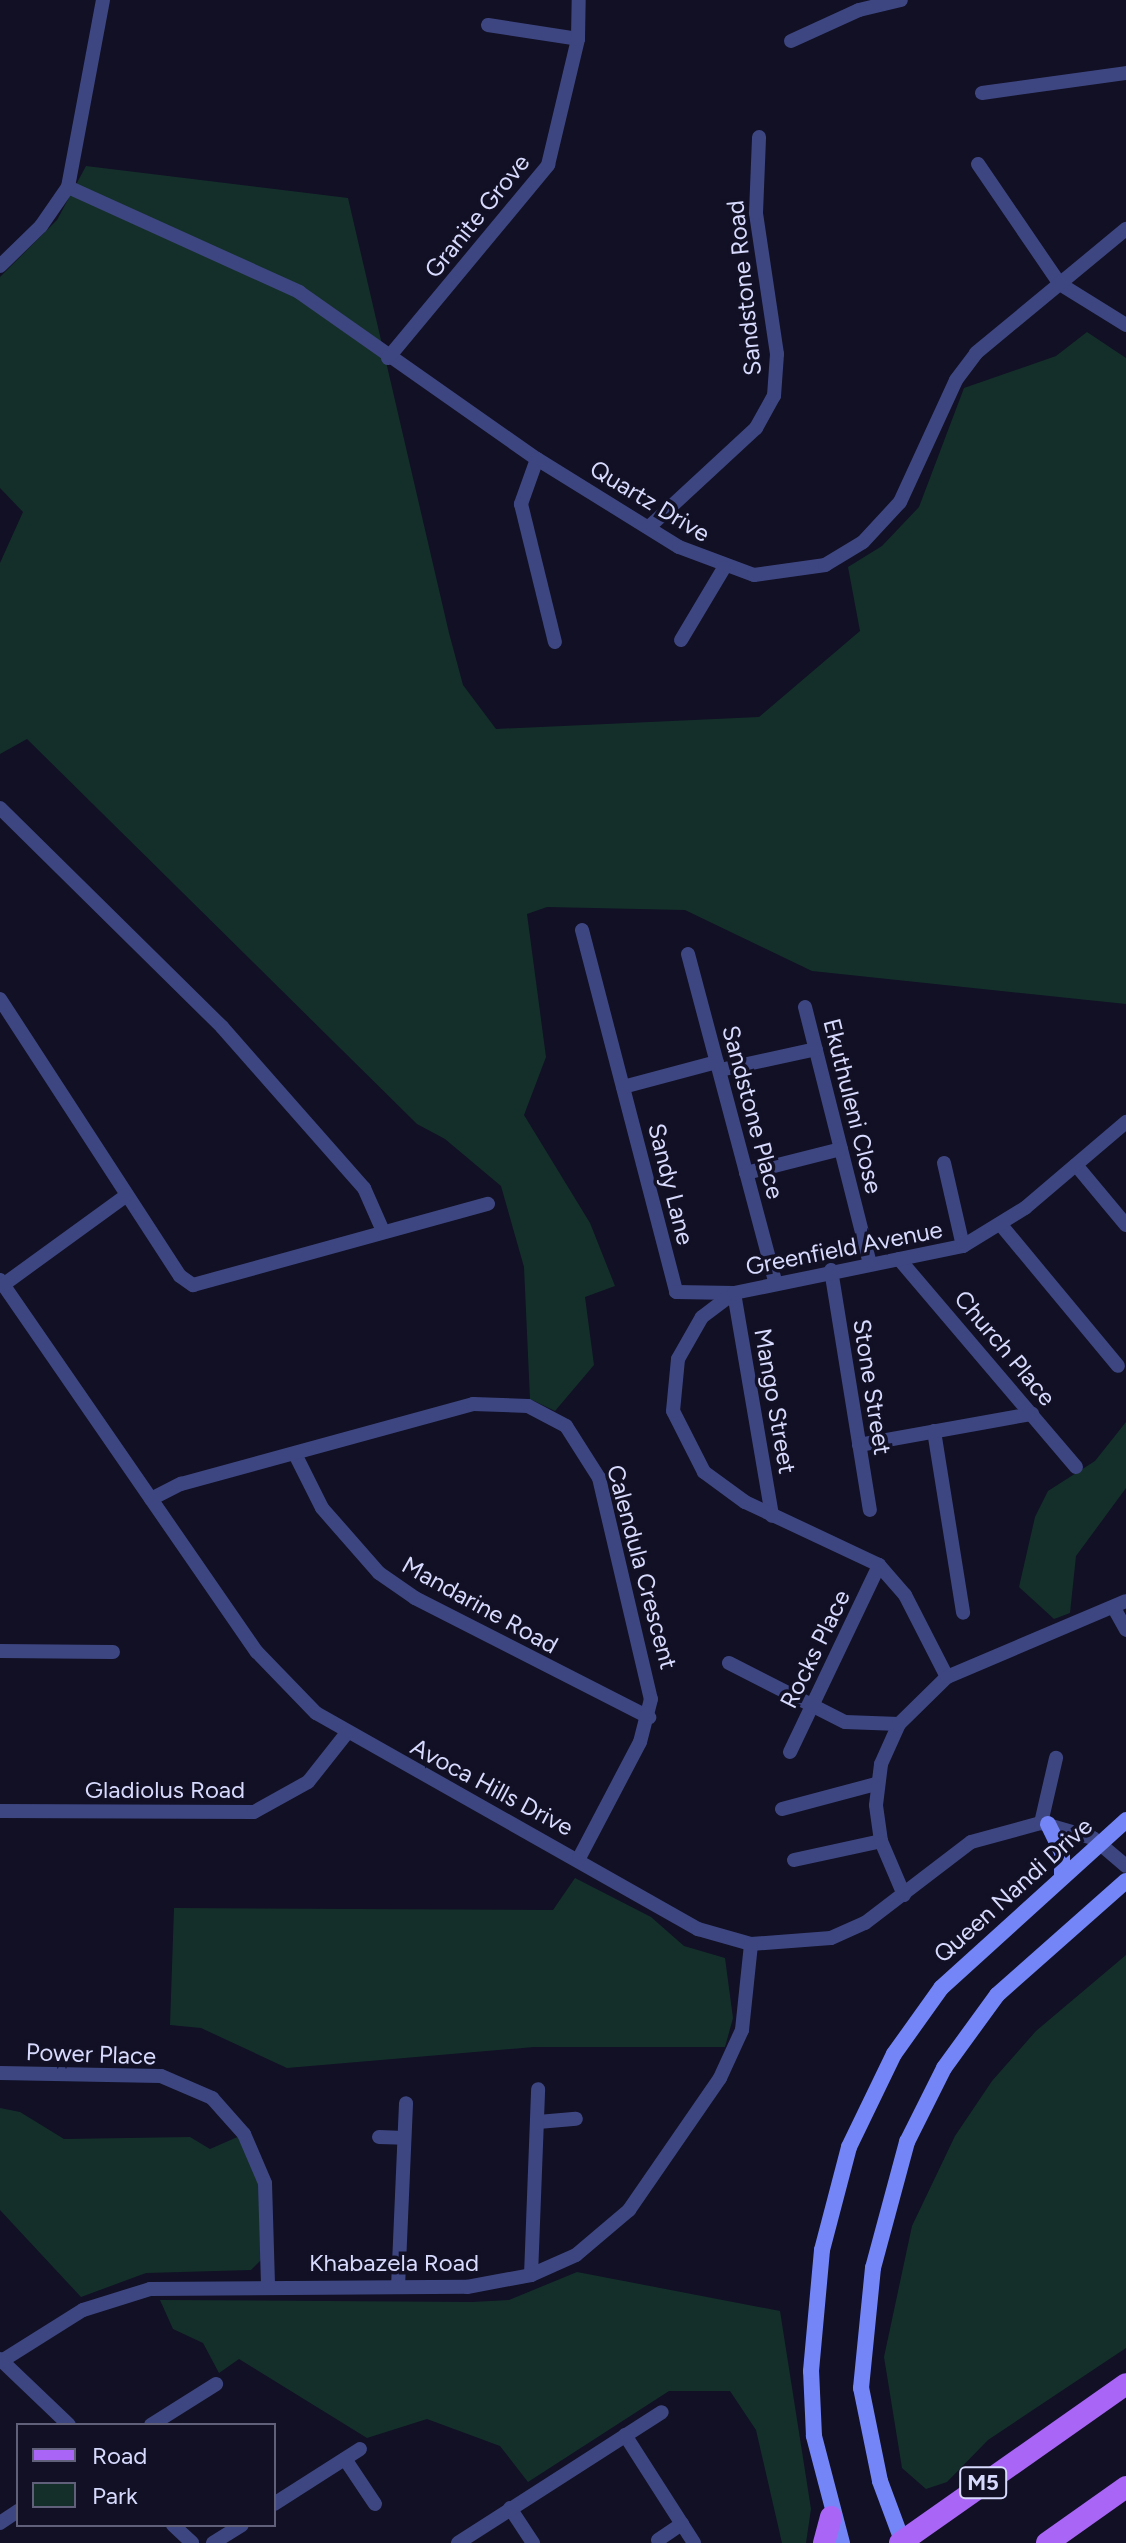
<!DOCTYPE html>
<html>
<head>
<meta charset="utf-8">
<style>
	body { margin:0 }
	#map { position:relative; width:1126px; height:2543px; overflow:hidden; background:#111025; font-family:Figtree,sans-serif }
	div>[style] { position:absolute }
	.green>* { inset:0; background:#142f2a }
	.minor>* { height:14px; margin:-7px; padding:0 7px; transform-origin:7px; border-radius:7px; background:#3e4681 }
	.secondary>* { height:16px; margin:-8px; padding:0 8px; transform-origin:8px; border-radius:8px; background:#7485f7 }
	.primary>* { height:22px; margin:-11px; padding:0 11px; transform-origin:11px; border-radius:11px; background:#a965f6 }
	span { translate:-50% -50%; white-space:nowrap; text-align:center; line-height:1.15; -webkit-text-stroke:7px #111025; paint-order:stroke }
	.shield-label span { padding:2px 6px; background:#111025; border:2px solid; border-radius:6px; -webkit-text-stroke-width:0 }
	.shield-label { font-size:22px; color:#d7d9fd; font-weight:700 }
	.street-label { font-size:24px; color:#d7d9fd }
	.legend { position:absolute; left:16px; top:2423px; width:260px; height:104px; box-sizing:border-box; background:#111025; border:2px solid #60607b; margin:0; padding:10px 14px; list-style:none; font-size:24px; color:#d7d9fd }
	.legend li { display:flex; align-items:center; gap:16px; height:40px }
	.legend b { width:40px; border:2px solid #60607b }
</style>
</head>
<body>
<div id="map">
	<div class="green">
		<div style="clip-path:polygon(86px 166px,348px 198px,449px 633px,463px 685px,496px 729px,759px 717px,860px 631px,848px 567px,882px 546px,919px 507px,964px 388px,1056px 356px,1087px 332px,1126px 358px,1126px 1004px,812px 971px,685px 910px,547px 907px,527px 914px,546px 1057px,524px 1115px,590px 1223px,615px 1286px,585px 1297px,594px 1365px,555px 1411px,530px 1399px,524px 1267px,501px 1186px,445px 1139px,417px 1124px,27px 739px,0 754px,0 563px,23px 512px,0 488px,0 277px,57px 220px)"></div>
		<div style="clip-path:polygon(1126px 1422px,1126px 1488px,1076px 1556px,1070px 1613px,1054px 1619px,1019px 1587px,1035px 1517px,1048px 1491px,1095px 1461px)"></div>
		<div style="clip-path:polygon(575px 1878px,651px 1917px,684px 1946px,725px 1958px,733px 2018px,725px 2047px,534px 2047px,287px 2068px,201px 2028px,170px 2025px,174px 1908px,553px 1910px)"></div>
		<div style="clip-path:polygon(1126px 1955px,1126px 2348px,988px 2440px,947px 2482px,926px 2489px,902px 2468px,884px 2357px,912px 2226px,955px 2136px,992px 2081px,1036px 2031px)"></div>
		<div style="clip-path:polygon(0 2108px,20px 2112px,64px 2139px,190px 2137px,210px 2149px,242px 2135px,263px 2191px,263px 2258px,251px 2270px,146px 2273px,81px 2297px,0 2210px)"></div>
		<div style="clip-path:polygon(577px 2272px,780px 2311px,811px 2509px,806px 2543px,782px 2543px,756px 2430px,730px 2391px,669px 2391px,528px 2482px,500px 2446px,427px 2419px,367px 2438px,239px 2359px,219px 2373px,203px 2343px,173px 2329px,160px 2300px,472px 2302px,509px 2300px)"></div>
	</div>
	<div class="minor">
		<div style="left:488px;top:25px;width:91px;rotate:8.8deg"></div>
		<div style="left:791px;top:41px;width:75px;rotate:-24.5deg"></div>
		<div style="left:859px;top:10px;width:43px;rotate:-13.4deg"></div>
		<div style="left:982px;top:93px;width:145px;rotate:-7.9deg"></div>
		<div style="left:978px;top:164px;width:145px;rotate:55.7deg"></div>
		<div style="left:1060px;top:284px;width:78px;rotate:31.8deg"></div>
		<div style="left:68px;top:187px;width:254px;rotate:24.4deg"></div>
		<div style="left:299px;top:292px;width:291px;rotate:35.1deg"></div>
		<div style="left:537px;top:459px;width:167px;rotate:31.8deg"></div>
		<div style="left:679px;top:547px;width:80px;rotate:20.5deg"></div>
		<div style="left:754px;top:575px;width:72px;rotate:-8deg"></div>
		<div style="left:825px;top:565px;width:44px;rotate:-31.2deg"></div>
		<div style="left:863px;top:542px;width:54px;rotate:-47.2deg"></div>
		<div style="left:900px;top:502px;width:134px;rotate:-65.3deg"></div>
		<div style="left:956px;top:380px;width:34px;rotate:-53deg"></div>
		<div style="left:976px;top:353px;width:195px;rotate:-39.6deg"></div>
		<div style="left:0;top:266px;width:57px;rotate:-44.3deg"></div>
		<div style="left:41px;top:226px;width:47px;rotate:-55.3deg"></div>
		<div style="left:68px;top:187px;width:190px;rotate:-79.4deg"></div>
		<div style="left:388px;top:358px;width:251px;rotate:-50.3deg"></div>
		<div style="left:548px;top:165px;width:130px;rotate:-76.6deg"></div>
		<div style="left:578px;top:39px;width:39px;rotate:-89deg"></div>
		<div style="left:537px;top:459px;width:48px;rotate:109.6deg"></div>
		<div style="left:521px;top:504px;width:142px;rotate:76.2deg"></div>
		<div style="left:649px;top:527px;width:146px;rotate:-42.8deg"></div>
		<div style="left:756px;top:428px;width:37px;rotate:-61deg"></div>
		<div style="left:774px;top:396px;width:42px;rotate:-85.9deg"></div>
		<div style="left:777px;top:354px;width:143px;rotate:-98.5deg"></div>
		<div style="left:756px;top:213px;width:76px;rotate:-87.7deg"></div>
		<div style="left:681px;top:640px;width:84px;rotate:-59.2deg"></div>
		<div style="left:0;top:808px;width:312px;rotate:44.6deg"></div>
		<div style="left:222px;top:1027px;width:215px;rotate:48.6deg"></div>
		<div style="left:364px;top:1188px;width:47px;rotate:66.2deg"></div>
		<div style="left:582px;top:930px;width:374px;rotate:75.4deg"></div>
		<div style="left:676px;top:1292px;width:58px;rotate:1deg"></div>
		<div style="left:734px;top:1293px;width:226px;rotate:80.3deg"></div>
		<div style="left:688px;top:954px;width:338px;rotate:75.1deg"></div>
		<div style="left:0;top:999px;width:330px;rotate:57deg"></div>
		<div style="left:180px;top:1276px;width:16px;rotate:35deg"></div>
		<div style="left:193px;top:1285px;width:306px;rotate:-15.4deg"></div>
		<div style="left:805px;top:1007px;width:264px;rotate:75.8deg"></div>
		<div style="left:720px;top:1070px;width:98px;rotate:-12.3deg"></div>
		<div style="left:623px;top:1087px;width:97px;rotate:-14.9deg"></div>
		<div style="left:944px;top:1163px;width:85px;rotate:77.1deg"></div>
		<div style="left:1076px;top:1165px;width:78px;rotate:50.2deg"></div>
		<div style="left:746px;top:1173px;width:98px;rotate:-14.2deg"></div>
		<div style="left:1001px;top:1225px;width:183px;rotate:50.3deg"></div>
		<div style="left:899px;top:1259px;width:273px;rotate:49.6deg"></div>
		<div style="left:831px;top:1270px;width:243px;rotate:80.8deg"></div>
		<div style="left:0;top:1280px;width:452px;rotate:55.4deg"></div>
		<div style="left:257px;top:1652px;width:85px;rotate:46deg"></div>
		<div style="left:316px;top:1713px;width:439px;rotate:29.5deg"></div>
		<div style="left:698px;top:1929px;width:55px;rotate:15.8deg"></div>
		<div style="left:751px;top:1944px;width:80px;rotate:-4.3deg"></div>
		<div style="left:831px;top:1938px;width:37px;rotate:-24deg"></div>
		<div style="left:865px;top:1923px;width:133px;rotate:-37.4deg"></div>
		<div style="left:971px;top:1842px;width:73px;rotate:-15.2deg"></div>
		<div style="left:1041px;top:1823px;width:54px;rotate:16.1deg"></div>
		<div style="left:1093px;top:1838px;width:43px;rotate:40.3deg"></div>
		<div style="left:3px;top:1285px;width:153px;rotate:-36deg"></div>
		<div style="left:934px;top:1431px;width:184px;rotate:80.9deg"></div>
		<div style="left:859px;top:1445px;width:176px;rotate:-10.2deg"></div>
		<div style="left:295px;top:1454px;width:60px;rotate:63.4deg"></div>
		<div style="left:322px;top:1508px;width:86px;rotate:48.8deg"></div>
		<div style="left:379px;top:1573px;width:44px;rotate:34.8deg"></div>
		<div style="left:415px;top:1598px;width:263px;rotate:27deg"></div>
		<div style="left:151px;top:1499px;width:34px;rotate:-27deg"></div>
		<div style="left:181px;top:1484px;width:303px;rotate:-15.3deg"></div>
		<div style="left:473px;top:1404px;width:55px;rotate:2.1deg"></div>
		<div style="left:528px;top:1406px;width:43px;rotate:27.8deg"></div>
		<div style="left:566px;top:1426px;width:62px;rotate:57.6deg"></div>
		<div style="left:599px;top:1478px;width:227px;rotate:76.8deg"></div>
		<div style="left:651px;top:1699px;width:44px;rotate:104.3deg"></div>
		<div style="left:640px;top:1742px;width:131px;rotate:117.7deg"></div>
		<div style="left:1114px;top:1608px;width:25px;rotate:61deg"></div>
		<div style="left:0;top:1651px;width:113px;rotate:0.5deg"></div>
		<div style="left:729px;top:1663px;width:130px;rotate:27deg"></div>
		<div style="left:845px;top:1722px;width:54px;rotate:2.1deg"></div>
		<div style="left:947px;top:1677px;width:92px;rotate:-117.1deg"></div>
		<div style="left:905px;top:1595px;width:40px;rotate:-131deg"></div>
		<div style="left:879px;top:1565px;width:148px;rotate:-154.8deg"></div>
		<div style="left:745px;top:1502px;width:51px;rotate:-143.8deg"></div>
		<div style="left:704px;top:1472px;width:68px;rotate:-116.9deg"></div>
		<div style="left:673px;top:1411px;width:52px;rotate:-84.5deg"></div>
		<div style="left:678px;top:1359px;width:48px;rotate:-60.3deg"></div>
		<div style="left:702px;top:1317px;width:40px;rotate:-37deg"></div>
		<div style="left:734px;top:1293px;width:234px;rotate:-11.6deg"></div>
		<div style="left:963px;top:1246px;width:73px;rotate:-31.5deg"></div>
		<div style="left:1025px;top:1208px;width:133px;rotate:-40.4deg"></div>
		<div style="left:790px;top:1752px;width:207px;rotate:-64.5deg"></div>
		<div style="left:782px;top:1809px;width:97px;rotate:-14.9deg"></div>
		<div style="left:0;top:1811px;width:254px;rotate:0.2deg"></div>
		<div style="left:254px;top:1812px;width:62px;rotate:-29.1deg"></div>
		<div style="left:308px;top:1782px;width:61px;rotate:-51.6deg"></div>
		<div style="left:1041px;top:1823px;width:67px;rotate:-77deg"></div>
		<div style="left:794px;top:1860px;width:89px;rotate:-12.3deg"></div>
		<div style="left:904px;top:1895px;width:59px;rotate:-113.1deg"></div>
		<div style="left:881px;top:1841px;width:36px;rotate:-98deg"></div>
		<div style="left:876px;top:1805px;width:41px;rotate:-83deg"></div>
		<div style="left:881px;top:1764px;width:44px;rotate:-65.8deg"></div>
		<div style="left:899px;top:1724px;width:67px;rotate:-44.4deg"></div>
		<div style="left:947px;top:1677px;width:194px;rotate:-23deg"></div>
		<div style="left:0;top:2073px;width:161px;rotate:1.1deg"></div>
		<div style="left:161px;top:2076px;width:56px;rotate:23.3deg"></div>
		<div style="left:212px;top:2098px;width:48px;rotate:48.4deg"></div>
		<div style="left:244px;top:2134px;width:53px;rotate:66.8deg"></div>
		<div style="left:265px;top:2183px;width:101px;rotate:88.3deg"></div>
		<div style="left:538px;top:2122px;width:38px;rotate:-5deg"></div>
		<div style="left:379px;top:2137px;width:25px;rotate:2deg"></div>
		<div style="left:531px;top:2275px;width:186px;rotate:-87.8deg"></div>
		<div style="left:398px;top:2287px;width:184px;rotate:-87.5deg"></div>
		<div style="left:0;top:2359px;width:95px;rotate:43.7deg"></div>
		<div style="left:0;top:2362px;width:98px;rotate:-32.1deg"></div>
		<div style="left:83px;top:2310px;width:70px;rotate:-17.4deg"></div>
		<div style="left:150px;top:2289px;width:317px;rotate:-0.4deg"></div>
		<div style="left:467px;top:2287px;width:65px;rotate:-10.6deg"></div>
		<div style="left:531px;top:2275px;width:49px;rotate:-24deg"></div>
		<div style="left:576px;top:2255px;width:70px;rotate:-40.3deg"></div>
		<div style="left:629px;top:2210px;width:160px;rotate:-55.4deg"></div>
		<div style="left:720px;top:2078px;width:53px;rotate:-65.4deg"></div>
		<div style="left:742px;top:2030px;width:86px;rotate:-84deg"></div>
		<div style="left:151px;top:2425px;width:77px;rotate:-32.2deg"></div>
		<div style="left:625px;top:2435px;width:128px;rotate:57.4deg"></div>
		<div style="left:345px;top:2459px;width:54px;rotate:56.3deg"></div>
		<div style="left:274px;top:2504px;width:102px;rotate:-32.6deg"></div>
		<div style="left:510px;top:2508px;width:42px;rotate:56.7deg"></div>
		<div style="left:0;top:2523px;width:22px;rotate:-34deg"></div>
		<div style="left:173px;top:2525px;width:26px;rotate:43deg"></div>
		<div style="left:658px;top:2540px;width:29px;rotate:-34deg"></div>
		<div style="left:213px;top:2543px;width:34px;rotate:-32deg"></div>
		<div style="left:458px;top:2543px;width:242px;rotate:-32.7deg"></div>
	</div>
	<div class="secondary">
		<div style="left:1048px;top:1824px;width:32px;rotate:64deg"></div>
		<div style="left:1062px;top:1853px;width:23px;rotate:90deg"></div>
		<div style="left:842px;top:2543px;width:111px;rotate:-104.7deg"></div>
		<div style="left:814px;top:2436px;width:65px;rotate:-92.6deg"></div>
		<div style="left:811px;top:2371px;width:121px;rotate:-84.8deg"></div>
		<div style="left:822px;top:2250px;width:106px;rotate:-75.3deg"></div>
		<div style="left:849px;top:2147px;width:103px;rotate:-64.2deg"></div>
		<div style="left:894px;top:2054px;width:81px;rotate:-54.5deg"></div>
		<div style="left:941px;top:1988px;width:250px;rotate:-42.2deg"></div>
		<div style="left:903px;top:2543px;width:66px;rotate:-110.4deg"></div>
		<div style="left:880px;top:2481px;width:95px;rotate:-101.5deg"></div>
		<div style="left:861px;top:2388px;width:121px;rotate:-84.3deg"></div>
		<div style="left:873px;top:2268px;width:131px;rotate:-74.9deg"></div>
		<div style="left:907px;top:2142px;width:83px;rotate:-63.4deg"></div>
		<div style="left:944px;top:2068px;width:90px;rotate:-54deg"></div>
		<div style="left:997px;top:1995px;width:172px;rotate:-41.5deg"></div>
	</div>
	<div class="primary">
		<div style="left:824px;top:2543px;width:27px;rotate:-75deg"></div>
		<div style="left:900px;top:2543px;width:276px;rotate:-35.1deg"></div>
		<div style="left:1047px;top:2543px;width:97px;rotate:-35.3deg"></div>
	</div>
	<div class="shield-label">
		<span style="left:983px;top:2483px">M5</span>
	</div>
	<div class="street-label">
		<span style="left:477px;top:216px;rotate:-51deg">Granite Grove</span>
		<span style="left:744px;top:288px;rotate:-96deg">Sandstone Road</span>
		<span style="left:650px;top:501px;rotate:31deg">Quartz Drive</span>
		<span style="left:853px;top:1106px;rotate:76deg">Ekuthuleni Close</span>
		<span style="left:753px;top:1112px;rotate:75deg">Sandstone Place</span>
		<span style="left:671px;top:1184px;rotate:76deg">Sandy Lane</span>
		<span style="left:844px;top:1248px;rotate:-11deg">Greenfield Avenue</span>
		<span style="left:1005px;top:1348px;rotate:50deg">Church Place</span>
		<span style="left:872px;top:1387px;rotate:81deg">Stone Street</span>
		<span style="left:775px;top:1401px;rotate:80deg">Mango Street</span>
		<span style="left:642px;top:1567px;rotate:75deg">Calendula Crescent</span>
		<span style="left:480px;top:1605px;rotate:29deg">Mandarine Road</span>
		<span style="left:815px;top:1649px;rotate:-64deg">Rocks Place</span>
		<span style="left:492px;top:1787px;rotate:28deg">Avoca Hills Drive</span>
		<span style="left:165px;top:1790px">Gladiolus Road</span>
		<span style="left:1013px;top:1890px;rotate:-42deg">Queen Nandi Drive</span>
		<span style="left:91px;top:2054px;rotate:2deg">Power Place</span>
		<span style="left:394px;top:2263px">Khabazela Road</span>
	</div>
	<ul class="legend">
	<li><b style="height:10px;background:#a965f6"></b>Road</li>
	<li><b style="height:22px;background:#142f2a"></b>Park</li>
	</ul>
</div>
</body>
</html>
